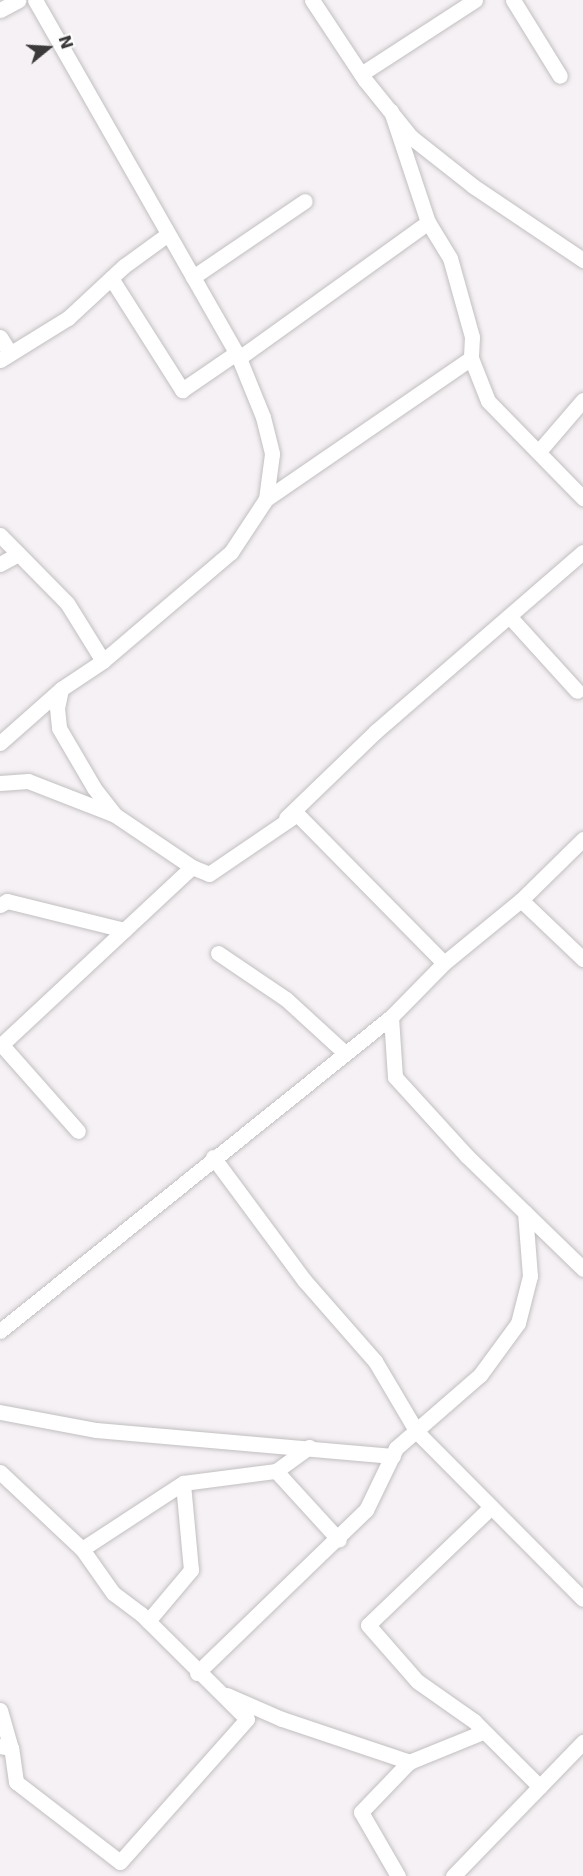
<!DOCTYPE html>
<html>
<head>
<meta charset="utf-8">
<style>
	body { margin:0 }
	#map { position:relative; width:583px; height:1876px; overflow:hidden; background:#f5f1f4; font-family:"DejaVu Sans",sans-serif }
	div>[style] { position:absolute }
	.roads { filter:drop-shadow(0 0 2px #c2bfc1) drop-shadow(0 0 2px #c2bfc1) }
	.street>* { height:15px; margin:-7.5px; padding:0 7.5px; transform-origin:7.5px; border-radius:7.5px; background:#fff }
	span { translate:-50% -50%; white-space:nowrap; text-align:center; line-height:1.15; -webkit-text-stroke:4.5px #fff; paint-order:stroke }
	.north { position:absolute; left:18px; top:18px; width:60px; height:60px; -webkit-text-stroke:4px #fff; paint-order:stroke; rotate:72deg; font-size:16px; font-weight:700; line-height:24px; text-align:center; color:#3b393a }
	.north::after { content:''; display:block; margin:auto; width:21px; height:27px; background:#3b393a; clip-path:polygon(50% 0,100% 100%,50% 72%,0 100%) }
</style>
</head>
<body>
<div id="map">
	<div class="roads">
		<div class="street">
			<div style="left:35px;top:0;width:412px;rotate:60.3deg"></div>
			<div style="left:239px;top:358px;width:64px;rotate:67.9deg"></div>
			<div style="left:263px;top:417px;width:38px;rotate:76deg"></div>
			<div style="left:272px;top:454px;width:45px;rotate:97.6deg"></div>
			<div style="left:266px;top:499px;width:64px;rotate:123.4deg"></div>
			<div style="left:231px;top:552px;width:168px;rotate:139.6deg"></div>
			<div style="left:103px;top:661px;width:50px;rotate:146.3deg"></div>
			<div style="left:61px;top:689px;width:19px;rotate:102deg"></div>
			<div style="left:57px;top:708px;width:20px;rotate:84deg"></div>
			<div style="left:59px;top:728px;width:69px;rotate:59.7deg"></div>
			<div style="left:94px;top:788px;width:34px;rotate:52deg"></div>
			<div style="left:115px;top:815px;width:93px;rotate:34deg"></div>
			<div style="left:192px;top:867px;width:18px;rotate:22deg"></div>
			<div style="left:209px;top:874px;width:107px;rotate:-34.3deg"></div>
			<div style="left:297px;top:814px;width:209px;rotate:45.4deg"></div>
			<div style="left:444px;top:963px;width:76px;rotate:134.5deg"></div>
			<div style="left:391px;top:1017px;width:60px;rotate:86.2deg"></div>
			<div style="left:395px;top:1077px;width:107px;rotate:47.7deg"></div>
			<div style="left:467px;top:1156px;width:162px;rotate:44.2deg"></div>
			<div style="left:312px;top:0;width:96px;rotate:56.5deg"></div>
			<div style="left:365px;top:80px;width:73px;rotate:51.1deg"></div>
			<div style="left:411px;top:137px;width:79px;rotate:38.3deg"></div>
			<div style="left:473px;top:186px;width:133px;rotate:33.9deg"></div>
			<div style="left:513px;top:0;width:89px;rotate:58.3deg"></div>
			<div style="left:0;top:10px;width:21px;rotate:-28deg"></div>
			<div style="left:361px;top:74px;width:136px;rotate:-33deg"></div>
			<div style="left:391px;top:111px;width:117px;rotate:71.6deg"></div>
			<div style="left:428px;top:222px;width:42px;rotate:58.6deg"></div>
			<div style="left:450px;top:258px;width:82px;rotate:74.4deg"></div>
			<div style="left:472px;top:337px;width:21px;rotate:93deg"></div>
			<div style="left:471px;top:358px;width:46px;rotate:68.4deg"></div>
			<div style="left:488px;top:401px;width:136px;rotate:45.6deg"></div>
			<div style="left:193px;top:277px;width:135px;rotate:-34.2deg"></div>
			<div style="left:111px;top:278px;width:133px;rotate:57.6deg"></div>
			<div style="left:182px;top:390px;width:65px;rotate:-34.4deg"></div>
			<div style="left:0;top:337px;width:19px;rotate:58deg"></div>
			<div style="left:239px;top:358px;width:233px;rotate:-35.7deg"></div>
			<div style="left:0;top:360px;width:80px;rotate:-31.7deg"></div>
			<div style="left:68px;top:318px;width:76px;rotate:-42.9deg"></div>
			<div style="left:124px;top:266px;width:54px;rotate:-36deg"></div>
			<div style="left:540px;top:450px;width:66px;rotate:-49.3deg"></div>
			<div style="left:266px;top:499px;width:249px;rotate:-34.5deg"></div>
			<div style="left:0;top:535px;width:95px;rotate:45.4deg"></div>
			<div style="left:67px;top:603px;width:68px;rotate:58.2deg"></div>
			<div style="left:0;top:564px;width:21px;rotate:-29deg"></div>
			<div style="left:509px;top:616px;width:101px;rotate:47.8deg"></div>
			<div style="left:0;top:743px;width:81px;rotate:-41.5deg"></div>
			<div style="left:0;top:783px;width:28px;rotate:-4deg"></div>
			<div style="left:28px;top:781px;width:93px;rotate:21.3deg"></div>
			<div style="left:286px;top:818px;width:124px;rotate:-44deg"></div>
			<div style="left:375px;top:732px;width:275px;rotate:-40.9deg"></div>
			<div style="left:521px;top:900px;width:86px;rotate:43.6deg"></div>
			<div style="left:0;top:905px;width:8px;rotate:-30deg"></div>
			<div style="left:7px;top:901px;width:121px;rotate:13.9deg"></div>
			<div style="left:218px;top:953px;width:82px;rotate:34.1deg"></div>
			<div style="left:286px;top:999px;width:80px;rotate:42.5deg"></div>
			<div style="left:444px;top:963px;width:99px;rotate:-39.3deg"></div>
			<div style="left:521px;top:900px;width:87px;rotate:-44.5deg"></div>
			<div style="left:1px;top:1044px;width:116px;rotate:48.5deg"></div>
			<div style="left:0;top:1046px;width:262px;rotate:-43deg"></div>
			<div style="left:213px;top:1157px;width:153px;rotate:53.5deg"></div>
			<div style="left:304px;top:1280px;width:108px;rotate:48.8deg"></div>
			<div style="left:375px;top:1361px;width:82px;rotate:59.4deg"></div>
			<div style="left:417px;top:1432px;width:235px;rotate:45.2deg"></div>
			<div style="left:0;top:1331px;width:501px;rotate:-38.77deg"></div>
			<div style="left:0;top:1412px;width:98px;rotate:10.6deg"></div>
			<div style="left:96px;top:1430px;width:298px;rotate:5deg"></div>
			<div style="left:276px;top:1471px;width:93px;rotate:47.6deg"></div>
			<div style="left:0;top:1472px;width:112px;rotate:43.2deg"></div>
			<div style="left:82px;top:1549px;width:54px;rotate:54.8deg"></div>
			<div style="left:113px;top:1593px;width:35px;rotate:37deg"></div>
			<div style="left:141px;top:1614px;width:149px;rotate:44.7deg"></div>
			<div style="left:247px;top:1719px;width:191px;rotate:131.6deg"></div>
			<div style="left:120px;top:1862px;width:131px;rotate:-142.4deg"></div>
			<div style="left:16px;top:1782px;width:34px;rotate:-98deg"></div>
			<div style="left:11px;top:1748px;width:11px;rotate:-170deg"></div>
			<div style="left:491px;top:1507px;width:170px;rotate:136.2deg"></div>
			<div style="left:368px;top:1625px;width:74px;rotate:48.8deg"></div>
			<div style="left:417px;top:1681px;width:70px;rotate:35.1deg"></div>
			<div style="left:474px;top:1721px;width:93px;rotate:45deg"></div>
			<div style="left:82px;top:1549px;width:121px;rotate:-33.2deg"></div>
			<div style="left:183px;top:1483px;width:94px;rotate:-7.4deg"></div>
			<div style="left:276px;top:1471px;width:41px;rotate:-36deg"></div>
			<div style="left:148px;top:1621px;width:67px;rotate:-49.9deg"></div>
			<div style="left:191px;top:1570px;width:87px;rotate:-95.3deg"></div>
			<div style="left:197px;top:1673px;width:235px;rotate:-44deg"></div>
			<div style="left:366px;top:1510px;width:69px;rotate:-64.2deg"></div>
			<div style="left:396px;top:1448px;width:111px;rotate:-41deg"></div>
			<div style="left:480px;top:1375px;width:64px;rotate:-53.8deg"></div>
			<div style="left:518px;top:1323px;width:49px;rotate:-75.7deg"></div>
			<div style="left:530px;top:1276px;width:64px;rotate:-94.5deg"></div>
			<div style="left:227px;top:1695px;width:60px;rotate:23.6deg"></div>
			<div style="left:282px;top:1719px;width:135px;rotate:18.6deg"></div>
			<div style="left:0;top:1710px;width:40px;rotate:74deg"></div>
			<div style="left:398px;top:1876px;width:74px;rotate:-120deg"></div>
			<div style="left:361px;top:1812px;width:69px;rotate:-46.2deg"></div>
			<div style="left:409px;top:1762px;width:80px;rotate:-22.1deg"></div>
			<div style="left:453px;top:1876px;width:187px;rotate:-45.9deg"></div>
		</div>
	</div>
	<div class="north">N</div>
</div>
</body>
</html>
